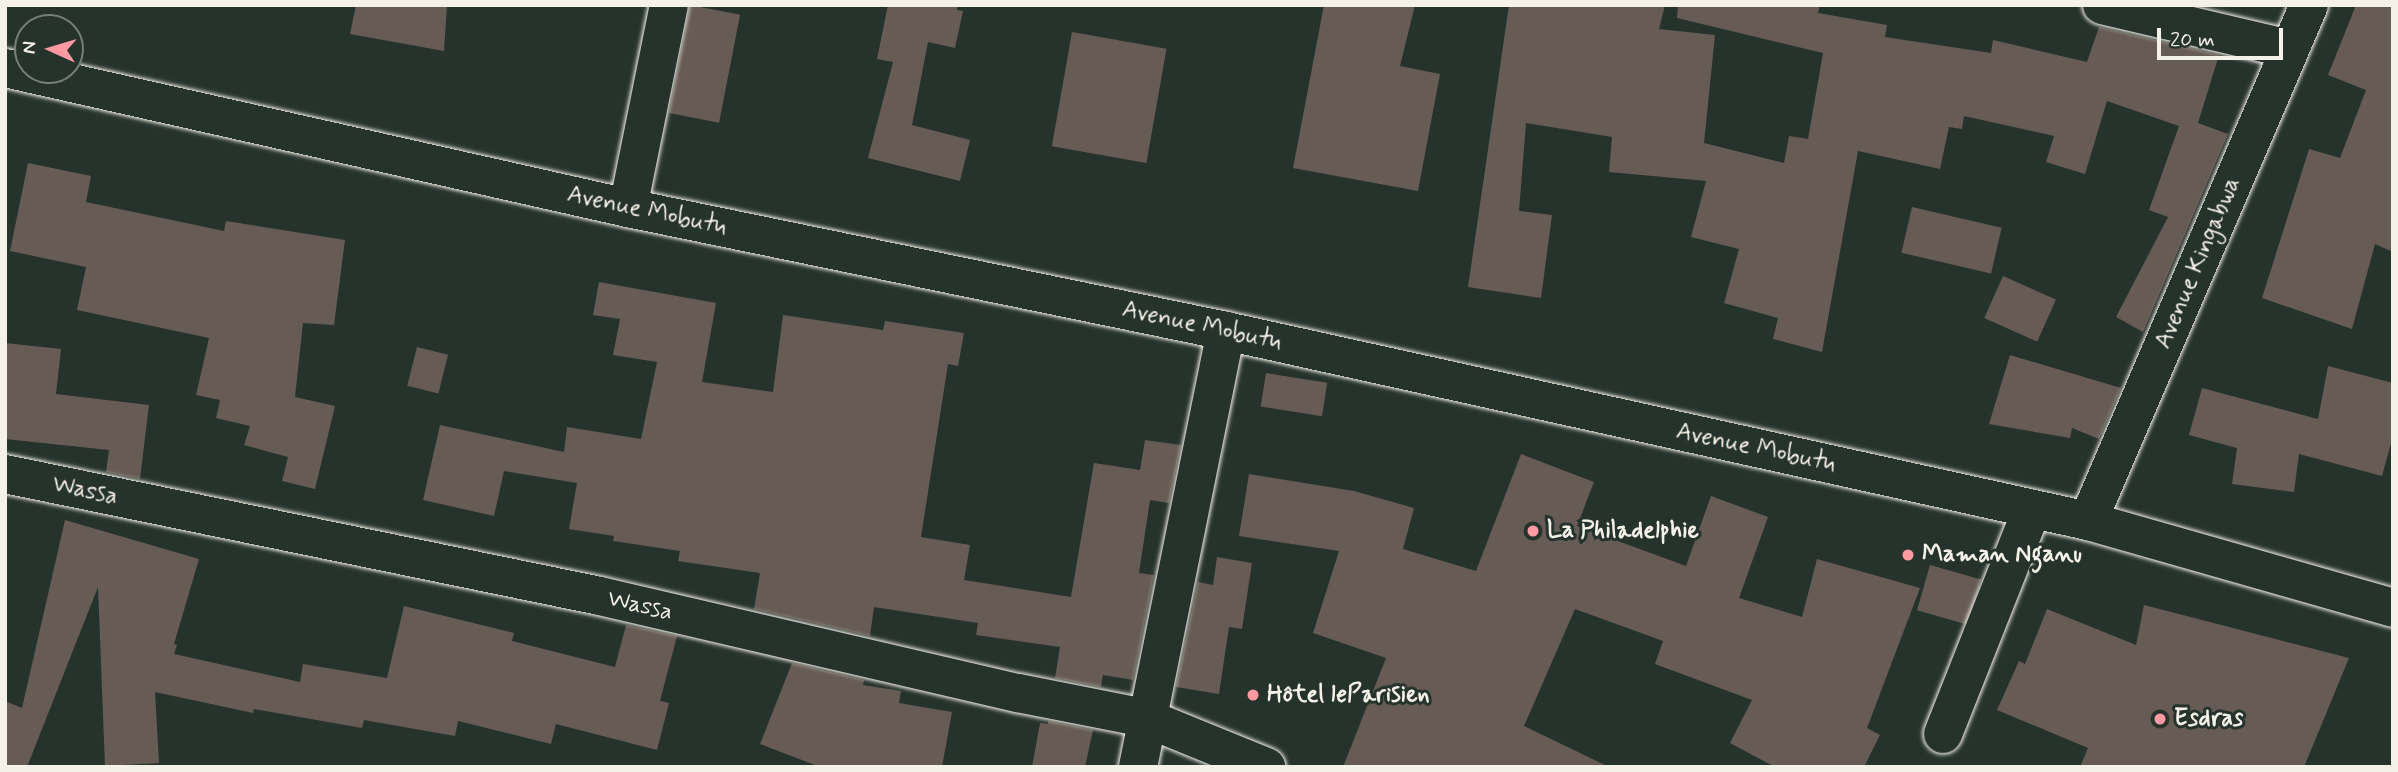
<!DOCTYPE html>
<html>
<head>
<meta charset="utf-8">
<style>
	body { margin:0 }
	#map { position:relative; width:2398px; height:772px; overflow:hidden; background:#26332d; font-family:Mynerve,sans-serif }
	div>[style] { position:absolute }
	.building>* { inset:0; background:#675b55; transform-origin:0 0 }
	.roads { filter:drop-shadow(0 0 2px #f4f1e8) drop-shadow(0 0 2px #f4f1e8) }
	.minor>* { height:38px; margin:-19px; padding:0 19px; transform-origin:19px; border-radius:19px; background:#26332d }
	.dots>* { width:19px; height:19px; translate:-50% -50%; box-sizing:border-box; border:4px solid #26332d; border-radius:50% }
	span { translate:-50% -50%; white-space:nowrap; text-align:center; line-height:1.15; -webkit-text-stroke:6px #26332d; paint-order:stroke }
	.street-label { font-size:24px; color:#f4f1e8 }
	.poi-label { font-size:24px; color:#f4f1e8; font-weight:700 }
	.left { translate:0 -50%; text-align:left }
	.frame { position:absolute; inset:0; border:7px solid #f4f1e8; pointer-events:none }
	.north { position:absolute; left:14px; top:14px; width:70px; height:70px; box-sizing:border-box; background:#26332d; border:2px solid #787f78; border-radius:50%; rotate:274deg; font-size:19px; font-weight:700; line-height:28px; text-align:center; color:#f4f1e8 }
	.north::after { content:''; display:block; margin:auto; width:24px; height:32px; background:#ff9aa2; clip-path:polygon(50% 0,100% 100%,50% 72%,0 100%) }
	.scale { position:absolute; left:2157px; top:28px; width:126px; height:32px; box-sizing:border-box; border:4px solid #f4f1e8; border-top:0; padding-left:9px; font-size:21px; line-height:24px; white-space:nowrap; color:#f4f1e8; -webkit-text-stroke:5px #26332d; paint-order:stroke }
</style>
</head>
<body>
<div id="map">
	<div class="building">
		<div style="clip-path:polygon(356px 5px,447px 5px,444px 51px,350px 34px)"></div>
		<div style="left:690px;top:5px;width:51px;height:110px;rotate:11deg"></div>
		<div style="clip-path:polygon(888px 5px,958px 5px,957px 10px,963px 11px,955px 48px,928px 42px,912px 125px,970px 140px,960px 181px,868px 158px,893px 62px,877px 59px)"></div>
		<div style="clip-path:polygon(1324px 5px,1415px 5px,1400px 66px,1440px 74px,1418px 191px,1293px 168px)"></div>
		<div style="clip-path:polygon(1509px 5px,1665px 5px,1659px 29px,1715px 35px,1704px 143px,1784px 163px,1789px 136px,1808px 139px,1823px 53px,1677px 18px,1678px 5px,1820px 5px,1818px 13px,1887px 25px,1885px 37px,1991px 53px,1993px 40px,2087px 62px,2099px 27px,2219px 55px,2198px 123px,2228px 134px,2143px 332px,2116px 317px,2168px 217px,2149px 210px,2179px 126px,2107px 101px,2085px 174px,2046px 162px,2054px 136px,1964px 116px,1962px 129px,1949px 127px,1940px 169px,1858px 151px,1822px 352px,1773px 339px,1778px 318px,1724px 303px,1739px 249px,1691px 237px,1706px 181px,1609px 172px,1612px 137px,1526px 123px,1519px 211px,1552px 215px,1541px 298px,1468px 287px)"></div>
		<div style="clip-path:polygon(2356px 5px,2393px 5px,2393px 252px,2375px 244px,2352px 329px,2262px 298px,2309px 149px,2340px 158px,2366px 90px,2328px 75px)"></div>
		<div style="left:1072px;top:32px;width:96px;height:116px;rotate:10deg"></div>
		<div style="clip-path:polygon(28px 163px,91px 176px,86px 202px,224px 231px,226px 221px,345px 240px,334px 325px,303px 323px,295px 397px,335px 406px,315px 489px,282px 481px,288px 457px,244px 445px,250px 426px,216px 418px,220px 400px,196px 395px,209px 338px,77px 310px,86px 267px,10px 251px)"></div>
		<div style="left:1912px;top:207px;width:92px;height:47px;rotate:13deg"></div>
		<div style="left:2003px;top:276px;width:58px;height:46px;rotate:24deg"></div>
		<div style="clip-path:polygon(599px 282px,716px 303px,702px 382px,773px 392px,783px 315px,883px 330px,885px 321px,964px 333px,958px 366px,948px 364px,921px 537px,970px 545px,964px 580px,1071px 597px,1094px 463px,1140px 470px,1145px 440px,1181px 445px,1169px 503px,1150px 500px,1139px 573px,1154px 575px,1133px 680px,1103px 675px,1101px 687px,1055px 678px,1060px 647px,976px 635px,978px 623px,874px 607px,870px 636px,754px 609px,760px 573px,678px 561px,680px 551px,613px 541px,614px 536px,569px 529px,577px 483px,504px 471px,494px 516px,423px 500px,440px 425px,564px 452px,567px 427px,641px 439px,657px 362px,613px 355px,620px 319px,593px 315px)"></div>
		<div style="clip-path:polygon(5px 343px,61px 349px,56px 394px,149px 405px,140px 479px,106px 472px,109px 450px,5px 439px)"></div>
		<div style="left:417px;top:347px;width:32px;height:40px;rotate:14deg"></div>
		<div style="clip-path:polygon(2010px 355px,2121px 388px,2099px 439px,2072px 428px,2070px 438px,1989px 424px)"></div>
		<div style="clip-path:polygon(2328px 366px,2393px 383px,2393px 436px,2382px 476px,2299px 454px,2294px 492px,2232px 484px,2237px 448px,2189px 435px,2202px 388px,2318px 419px)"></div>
		<div style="left:1266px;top:373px;width:62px;height:34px;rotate:9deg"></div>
		<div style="clip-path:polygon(1521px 454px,1594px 482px,1577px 526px,1686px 566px,1711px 496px,1768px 517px,1739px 598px,1802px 617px,1817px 559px,1920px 588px,1867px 728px,1880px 735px,1864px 767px,1775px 767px,1730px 743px,1752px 700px,1655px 664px,1663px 641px,1575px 609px,1524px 726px,1609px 767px,1343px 767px,1386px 658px,1313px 633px,1339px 551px,1239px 536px,1249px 474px,1354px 491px,1414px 508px,1403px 549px,1476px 571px)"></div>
		<div style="clip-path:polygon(65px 520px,199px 559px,174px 644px,177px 645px,174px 654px,300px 682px,303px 664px,387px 678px,404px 606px,514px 633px,512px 641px,615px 667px,626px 625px,677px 636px,660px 701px,669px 703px,657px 750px,556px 724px,551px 744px,458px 721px,455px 736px,364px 720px,362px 728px,254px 709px,253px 713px,155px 692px,159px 763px,105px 766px,98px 587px,27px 767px,5px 767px,5px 701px,22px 708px)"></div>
		<div style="clip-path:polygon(1217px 557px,1252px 563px,1242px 629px,1229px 627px,1219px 694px,1176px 687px,1198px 582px,1213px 585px)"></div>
		<div style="left:1930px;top:565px;width:53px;height:47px;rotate:16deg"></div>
		<div style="clip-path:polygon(2144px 605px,2349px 658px,2304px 767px,2080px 767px,2088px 748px,1997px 710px,2019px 661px,2025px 664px,2047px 609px,2136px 645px)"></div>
		<div style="clip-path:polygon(792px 663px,864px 680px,863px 685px,901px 691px,899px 703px,952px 712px,942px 767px,820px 767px,760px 744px)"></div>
		<div style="clip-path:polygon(1048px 721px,1093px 730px,1085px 767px,1032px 767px,1040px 723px,1048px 724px)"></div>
	</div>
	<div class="roads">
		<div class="minor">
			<div style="left:2102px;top:5px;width:192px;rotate:13.2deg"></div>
			<div style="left:5px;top:68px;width:639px;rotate:12.67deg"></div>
			<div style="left:628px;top:208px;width:611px;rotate:11.62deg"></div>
			<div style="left:1226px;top:331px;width:883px;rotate:12.43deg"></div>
			<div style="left:2088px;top:521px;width:317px;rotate:15.9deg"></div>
			<div style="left:628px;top:208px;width:207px;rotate:-78.6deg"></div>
			<div style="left:5px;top:474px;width:607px;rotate:11.59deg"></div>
			<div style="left:600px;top:596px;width:429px;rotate:13.1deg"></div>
			<div style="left:1018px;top:693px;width:130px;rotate:11.1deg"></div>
			<div style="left:1146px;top:718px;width:130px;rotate:22.2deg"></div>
			<div style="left:2088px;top:521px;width:561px;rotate:-66.81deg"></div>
			<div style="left:1943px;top:734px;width:242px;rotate:-68.4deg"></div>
			<div style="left:1138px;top:767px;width:445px;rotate:-78.6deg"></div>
		</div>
	</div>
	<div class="dots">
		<div style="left:1533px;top:531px;background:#ff9aa2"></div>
		<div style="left:1908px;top:555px;background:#ff9aa2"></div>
		<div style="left:1253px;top:695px;background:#ff9aa2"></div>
		<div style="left:2160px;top:719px;background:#ff9aa2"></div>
	</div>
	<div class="street-label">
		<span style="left:647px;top:211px;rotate:12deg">Avenue Mobutu</span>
		<span style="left:2198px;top:263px;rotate:-67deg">Avenue Kingabwa</span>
		<span style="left:1202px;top:326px;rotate:12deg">Avenue Mobutu</span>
		<span style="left:1756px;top:448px;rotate:12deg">Avenue Mobutu</span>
		<span style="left:85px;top:491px;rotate:12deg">Wassa</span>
		<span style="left:640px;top:606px;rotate:13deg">Wassa</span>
	</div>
	<div class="poi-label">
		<span class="left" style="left:1547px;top:531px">La Philadelphie</span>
		<span class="left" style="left:1922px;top:555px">Maman Nganu</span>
		<span class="left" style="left:1267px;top:695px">Hôtel leParisien</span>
		<span class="left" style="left:2174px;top:719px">Esdras</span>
	</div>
	<div class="frame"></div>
	<div class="north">N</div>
	<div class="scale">20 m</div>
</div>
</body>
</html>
